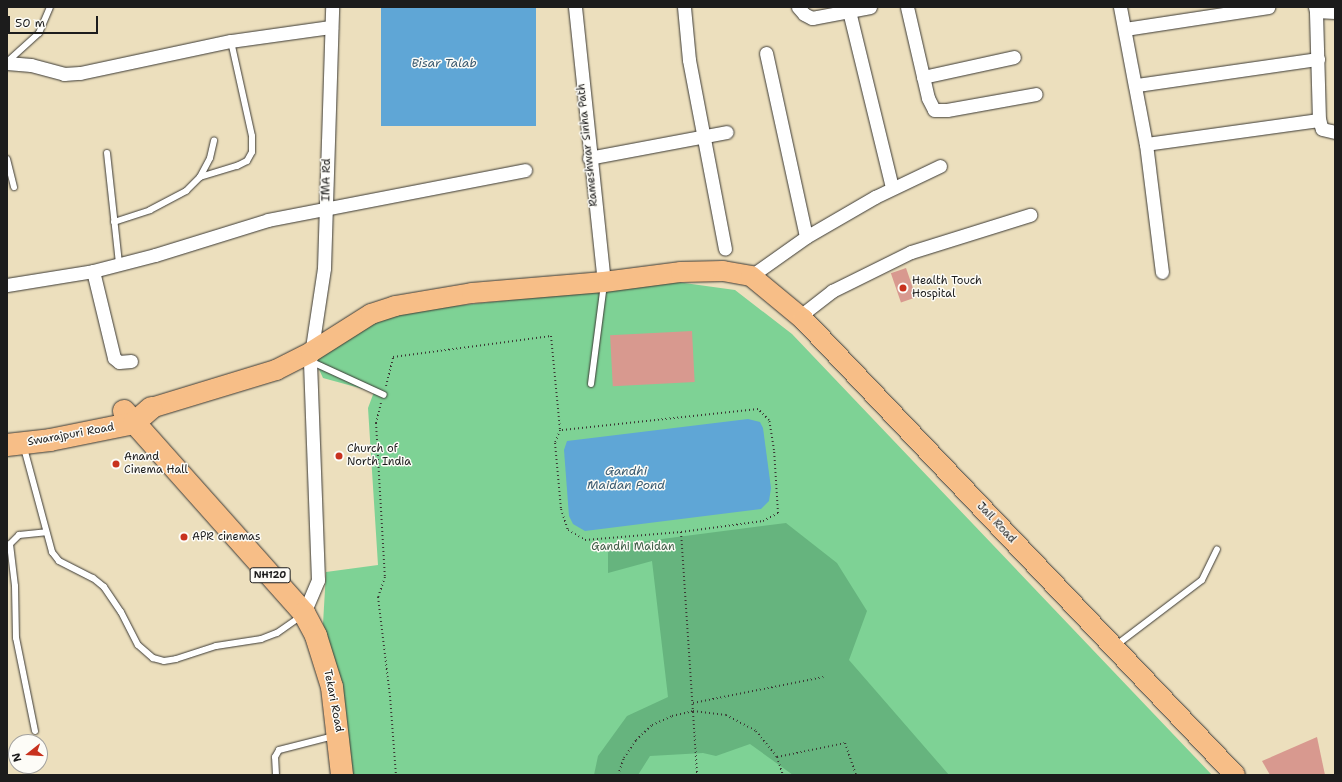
<!DOCTYPE html>
<html>
<head>
<meta charset="utf-8">
<style>
	body { margin:0 }
	#map { position:relative; width:1342px; height:782px; overflow:hidden; background:#ecdfbd; font-family:"Shantell Sans",sans-serif }
	div>[style] { position:absolute }
	.green>* { inset:0; background:#7ed295 }
	.forest>* { inset:0; background:#66b47e }
	.water>* { inset:0; background:#5fa6d6; transform-origin:0 0 }
	.building>* { inset:0; background:#d8998f; transform-origin:0 0 }
	.path>* { height:2px; margin-top:-1px; transform-origin:0; background:repeating-linear-gradient(90deg,#3b3934 0 1px,transparent 0 4px) }
	.roads { filter:drop-shadow(0 0 1px #3b3934) drop-shadow(0 0 1px #3b3934) }
	.lane>* { height:6px; margin:-3px; padding:0 3px; transform-origin:3px; border-radius:3px; background:#fff }
	.street>* { height:13px; margin:-6.5px; padding:0 6.5px; transform-origin:6.5px; border-radius:6.5px; background:#fff }
	.primary>* { height:20px; margin:-10px; padding:0 10px; transform-origin:10px; border-radius:10px; background:#f7be87 }
	.highway>* { height:22px; margin:-11px; padding:0 11px; transform-origin:11px; border-radius:11px; background:#f7be87 }
	.dots>* { width:11px; height:11px; translate:-50% -50%; box-sizing:border-box; border:2px solid #fdfcf7; border-radius:50% }
	span { translate:-50% -50%; white-space:nowrap; text-align:center; line-height:1.15; -webkit-text-stroke:3px #fdfcf7; paint-order:stroke }
	.shield-label span { padding:1px 3px; background:#fdfcf7; border:1px solid; border-radius:3px; -webkit-text-stroke-width:0 }
	.shield-label { font-size:10px; color:#1c1c1c; font-weight:700 }
	.street-label { font-size:11px; color:#1c1c1c }
	.poi-label { font-size:11px; color:#1c1c1c }
	.left { translate:0 -50%; text-align:left }
	.park-label { font-size:11px; color:#3e5c46 }
	.water-label { font-size:12px; color:#3a5a70; font-style:italic }
	.frame { position:absolute; inset:0; border:8px solid #1c1c1c; pointer-events:none }
	.north { position:absolute; left:8px; top:734px; width:40px; height:40px; box-sizing:border-box; background:#fdfcf7; border:1px solid #a3a29f; border-radius:50%; rotate:253deg; font-size:11px; font-weight:700; line-height:16px; text-align:center; color:#1c1c1c }
	.north::after { content:''; display:block; margin:auto; width:14px; height:18px; background:#c8321e; clip-path:polygon(50% 0,100% 100%,50% 72%,0 100%) }
	.scale { position:absolute; left:8px; top:16px; width:90px; height:18px; box-sizing:border-box; border:2px solid #1c1c1c; border-top:0; padding-left:5px; font-size:12px; line-height:14px; white-space:nowrap; color:#1c1c1c; -webkit-text-stroke:3px #fdfcf7; paint-order:stroke }
</style>
</head>
<body>
<div id="map">
	<div class="green">
		<div style="clip-path:polygon(677px 282px,735px 290px,792px 334px,1212px 775px,352px 775px,341px 680px,323px 624px,326px 572px,378px 565px,368px 408px,374px 392px,323px 378px,311px 352px,388px 313px)"></div>
	</div>
	<div class="forest">
		<div style="clip-path:polygon(786px 523px,837px 563px,867px 611px,849px 660px,949px 775px,793px 775px,750px 744px,716px 756px,703px 753px,650px 756px,638px 775px,594px 775px,598px 756px,627px 716px,668px 697px,652px 561px,608px 573px,608px 546px)"></div>
	</div>
	<div class="water">
		<div style="left:381px;top:7px;width:155px;height:119px"></div>
		<div style="clip-path:polygon(748px 419px,760px 422px,763px 428px,771px 488px,769px 501px,761px 509px,585px 531px,573px 524px,569px 516px,564px 450px,567px 441px)"></div>
	</div>
	<div class="building">
		<div style="left:906px;top:268px;width:31px;height:16px;rotate:71deg"></div>
		<div style="left:692px;top:331px;width:51px;height:82px;rotate:87deg"></div>
		<div style="clip-path:polygon(1317px 737px,1325px 775px,1270px 775px,1262px 761px)"></div>
	</div>
	<div class="path">
		<div style="left:386px;top:386px;width:30px;rotate:-76deg"></div>
		<div style="left:393px;top:357px;width:159px;rotate:-7.6deg"></div>
		<div style="left:551px;top:336px;width:94px;rotate:84.5deg"></div>
		<div style="left:381px;top:403px;width:21px;rotate:104deg"></div>
		<div style="left:376px;top:423px;width:154px;rotate:86.7deg"></div>
		<div style="left:385px;top:577px;width:21px;rotate:109deg"></div>
		<div style="left:378px;top:597px;width:100px;rotate:83.1deg"></div>
		<div style="left:390px;top:696px;width:79px;rotate:85.7deg"></div>
		<div style="left:681px;top:532px;width:83px;rotate:-7.6deg"></div>
		<div style="left:763px;top:521px;width:17px;rotate:-28deg"></div>
		<div style="left:778px;top:513px;width:63px;rotate:-93.6deg"></div>
		<div style="left:774px;top:450px;width:30px;rotate:-99deg"></div>
		<div style="left:769px;top:420px;width:16px;rotate:-135deg"></div>
		<div style="left:758px;top:409px;width:199px;rotate:173.9deg"></div>
		<div style="left:560px;top:430px;width:14px;rotate:111deg"></div>
		<div style="left:555px;top:443px;width:66px;rotate:84.8deg"></div>
		<div style="left:561px;top:509px;width:22px;rotate:72deg"></div>
		<div style="left:568px;top:530px;width:20px;rotate:30deg"></div>
		<div style="left:585px;top:540px;width:96px;rotate:-4.8deg"></div>
		<div style="left:681px;top:532px;width:244px;rotate:86.2deg"></div>
		<div style="left:693px;top:703px;width:133px;rotate:-11.3deg"></div>
		<div style="left:777px;top:757px;width:69px;rotate:-11.6deg"></div>
		<div style="left:845px;top:743px;width:34px;rotate:71deg"></div>
		<div style="left:618px;top:775px;width:18px;rotate:-71deg"></div>
		<div style="left:624px;top:758px;width:22px;rotate:-56deg"></div>
		<div style="left:636px;top:740px;width:22px;rotate:-43deg"></div>
		<div style="left:652px;top:725px;width:22px;rotate:-24deg"></div>
		<div style="left:672px;top:716px;width:22px;rotate:-13deg"></div>
		<div style="left:693px;top:711px;width:33px;rotate:7deg"></div>
		<div style="left:726px;top:715px;width:34px;rotate:28deg"></div>
		<div style="left:756px;top:731px;width:33px;rotate:51deg"></div>
		<div style="left:777px;top:757px;width:19px;rotate:72deg"></div>
	</div>
	<div class="roads">
		<div class="lane">
			<div style="left:7px;top:62px;width:43px;rotate:-42.2deg"></div>
			<div style="left:39px;top:33px;width:28px;rotate:-67deg"></div>
			<div style="left:107px;top:153px;width:112px;rotate:83.8deg"></div>
			<div style="left:7px;top:159px;width:29px;rotate:76deg"></div>
			<div style="left:200px;top:177px;width:39px;rotate:-17deg"></div>
			<div style="left:237px;top:166px;width:11px;rotate:-27deg"></div>
			<div style="left:247px;top:161px;width:10px;rotate:-61deg"></div>
			<div style="left:252px;top:152px;width:16px;rotate:-90deg"></div>
			<div style="left:252px;top:136px;width:97px;rotate:-102.5deg"></div>
			<div style="left:114px;top:222px;width:38px;rotate:-18deg"></div>
			<div style="left:150px;top:210px;width:41px;rotate:-27.8deg"></div>
			<div style="left:186px;top:191px;width:20px;rotate:-45deg"></div>
			<div style="left:200px;top:177px;width:21px;rotate:-62deg"></div>
			<div style="left:210px;top:158px;width:18px;rotate:-77deg"></div>
			<div style="left:310px;top:361px;width:81px;rotate:24.7deg"></div>
			<div style="left:591px;top:384px;width:101px;rotate:-82.6deg"></div>
			<div style="left:24px;top:448px;width:108px;rotate:74.9deg"></div>
			<div style="left:52px;top:552px;width:11px;rotate:52deg"></div>
			<div style="left:59px;top:561px;width:38px;rotate:27deg"></div>
			<div style="left:93px;top:578px;width:14px;rotate:39deg"></div>
			<div style="left:104px;top:587px;width:30px;rotate:56deg"></div>
			<div style="left:121px;top:612px;width:37px;rotate:63deg"></div>
			<div style="left:138px;top:645px;width:20px;rotate:41deg"></div>
			<div style="left:153px;top:658px;width:11px;rotate:15deg"></div>
			<div style="left:164px;top:661px;width:12px;rotate:-9deg"></div>
			<div style="left:176px;top:659px;width:42px;rotate:-18deg"></div>
			<div style="left:216px;top:646px;width:46px;rotate:-8.8deg"></div>
			<div style="left:261px;top:639px;width:17px;rotate:-21deg"></div>
			<div style="left:277px;top:633px;width:29px;rotate:-35deg"></div>
			<div style="left:1115px;top:646px;width:109px;rotate:-37.2deg"></div>
			<div style="left:1202px;top:580px;width:34px;rotate:-64deg"></div>
			<div style="left:35px;top:731px;width:95px;rotate:-101.5deg"></div>
			<div style="left:16px;top:638px;width:52px;rotate:-91.1deg"></div>
			<div style="left:15px;top:586px;width:42px;rotate:-96.8deg"></div>
			<div style="left:10px;top:544px;width:13px;rotate:-45deg"></div>
			<div style="left:19px;top:535px;width:27px;rotate:-6deg"></div>
			<div style="left:276px;top:775px;width:18px;rotate:-93deg"></div>
			<div style="left:275px;top:757px;width:8px;rotate:-60deg"></div>
			<div style="left:279px;top:750px;width:57px;rotate:-14.3deg"></div>
		</div>
		<div class="street">
			<div style="left:575px;top:7px;width:277px;rotate:84deg"></div>
			<div style="left:684px;top:7px;width:53px;rotate:84.6deg"></div>
			<div style="left:689px;top:60px;width:192px;rotate:79.2deg"></div>
			<div style="left:798px;top:7px;width:9px;rotate:49deg"></div>
			<div style="left:804px;top:14px;width:9px;rotate:27deg"></div>
			<div style="left:812px;top:18px;width:59px;rotate:-10.7deg"></div>
			<div style="left:907px;top:7px;width:93px;rotate:77deg"></div>
			<div style="left:928px;top:98px;width:13px;rotate:63deg"></div>
			<div style="left:934px;top:110px;width:13px"></div>
			<div style="left:947px;top:110px;width:90px;rotate:-10.2deg"></div>
			<div style="left:1120px;top:7px;width:139px;rotate:79.3deg"></div>
			<div style="left:1146px;top:144px;width:175px;rotate:-7.9deg"></div>
			<div style="left:1319px;top:120px;width:109px;rotate:-91.6deg"></div>
			<div style="left:1315px;top:7px;width:4px;rotate:76deg"></div>
			<div style="left:1316px;top:11px;width:19px;rotate:3deg"></div>
			<div style="left:849px;top:11px;width:182px;rotate:76.3deg"></div>
			<div style="left:1125px;top:29px;width:145px;rotate:-8.7deg"></div>
			<div style="left:766px;top:53px;width:188px;rotate:77.7deg"></div>
			<div style="left:7px;top:63px;width:24px;rotate:5deg"></div>
			<div style="left:31px;top:65px;width:34px;rotate:15deg"></div>
			<div style="left:64px;top:74px;width:16px;rotate:-4deg"></div>
			<div style="left:80px;top:73px;width:154px;rotate:-12deg"></div>
			<div style="left:231px;top:41px;width:101px;rotate:-8deg"></div>
			<div style="left:923px;top:77px;width:93px;rotate:-12.4deg"></div>
			<div style="left:1137px;top:85px;width:183px;rotate:-8.2deg"></div>
			<div style="left:1319px;top:120px;width:9px;rotate:72deg"></div>
			<div style="left:1322px;top:129px;width:13px;rotate:13deg"></div>
			<div style="left:1146px;top:144px;width:129px;rotate:82.9deg"></div>
			<div style="left:589px;top:158px;width:140px;rotate:-10.7deg"></div>
			<div style="left:93px;top:271px;width:89px;rotate:76.4deg"></div>
			<div style="left:114px;top:358px;width:6px;rotate:39deg"></div>
			<div style="left:119px;top:362px;width:12px;rotate:-5deg"></div>
			<div style="left:751px;top:276px;width:67px;rotate:-35.3deg"></div>
			<div style="left:806px;top:237px;width:80px;rotate:-30.1deg"></div>
			<div style="left:875px;top:197px;width:72px;rotate:-25.5deg"></div>
			<div style="left:7px;top:285px;width:87px;rotate:-9.2deg"></div>
			<div style="left:93px;top:271px;width:64px;rotate:-14.5deg"></div>
			<div style="left:155px;top:255px;width:118px;rotate:-17.2deg"></div>
			<div style="left:268px;top:220px;width:262px;rotate:-11deg"></div>
			<div style="left:800px;top:316px;width:41px;rotate:-38deg"></div>
			<div style="left:832px;top:291px;width:88px;rotate:-26.3deg"></div>
			<div style="left:911px;top:252px;width:125px;rotate:-17.3deg"></div>
			<div style="left:304px;top:613px;width:36px;rotate:-67deg"></div>
			<div style="left:318px;top:580px;width:219px;rotate:-92.1deg"></div>
			<div style="left:310px;top:361px;width:94px;rotate:-81.4deg"></div>
			<div style="left:324px;top:268px;width:261px;rotate:-88.2deg"></div>
		</div>
		<div class="primary">
			<div style="left:151px;top:408px;width:131px;rotate:-16.9deg"></div>
			<div style="left:276px;top:370px;width:39px;rotate:-27deg"></div>
			<div style="left:311px;top:352px;width:71px;rotate:-32.3deg"></div>
			<div style="left:371px;top:314px;width:25px;rotate:-18deg"></div>
			<div style="left:395px;top:306px;width:78px;rotate:-9.6deg"></div>
			<div style="left:472px;top:293px;width:132px;rotate:-4.8deg"></div>
			<div style="left:604px;top:282px;width:78px;rotate:-7.4deg"></div>
			<div style="left:681px;top:272px;width:42px;rotate:-1.4deg"></div>
			<div style="left:723px;top:271px;width:28px;rotate:10deg"></div>
			<div style="left:751px;top:276px;width:67px;rotate:39.6deg"></div>
			<div style="left:803px;top:319px;width:628px;rotate:46.55deg"></div>
		</div>
		<div class="highway">
			<div style="left:124px;top:411px;width:271px;rotate:48.3deg"></div>
			<div style="left:304px;top:613px;width:26px;rotate:62deg"></div>
			<div style="left:316px;top:636px;width:53px;rotate:72.6deg"></div>
			<div style="left:332px;top:687px;width:89px;rotate:83.5deg"></div>
			<div style="left:7px;top:445px;width:43px;rotate:-6.6deg"></div>
			<div style="left:50px;top:440px;width:86px;rotate:-11.4deg"></div>
			<div style="left:134px;top:423px;width:23px;rotate:-41deg"></div>
		</div>
	</div>
	<div class="dots">
		<div style="left:903px;top:288px;background:#c8321e"></div>
		<div style="left:339px;top:456px;background:#c8321e"></div>
		<div style="left:116px;top:464px;background:#c8321e"></div>
		<div style="left:184px;top:537px;background:#c8321e"></div>
	</div>
	<div class="shield-label">
		<span style="left:270px;top:575px">NH120</span>
	</div>
	<div class="street-label">
		<span style="left:588px;top:145px;rotate:-96deg">Rameshwar Sinha Path</span>
		<span style="left:327px;top:180px;rotate:-89deg">IMA Rd</span>
		<span style="left:71px;top:435px;rotate:-10deg">Swarajpuri Road</span>
		<span style="left:996px;top:523px;rotate:47deg">Jail Road</span>
		<span style="left:333px;top:701px;rotate:79deg">Tekari Road</span>
	</div>
	<div class="poi-label">
		<span class="left" style="left:912px;top:288px">Health Touch<br>Hospital</span>
		<span class="left" style="left:347px;top:456px">Church of<br>North India</span>
		<span class="left" style="left:124px;top:464px">Anand<br>Cinema Hall</span>
		<span class="left" style="left:192px;top:537px">APR cinemas</span>
	</div>
	<div class="park-label">
		<span style="left:633px;top:547px">Gandhi Maidan</span>
	</div>
	<div class="water-label">
		<span style="left:444px;top:64px">Bisar Talab</span>
		<span style="left:626px;top:479px">Gandhi<br>Maidan Pond</span>
	</div>
	<div class="frame"></div>
	<div class="north">N</div>
	<div class="scale">50 m</div>
</div>
</body>
</html>
